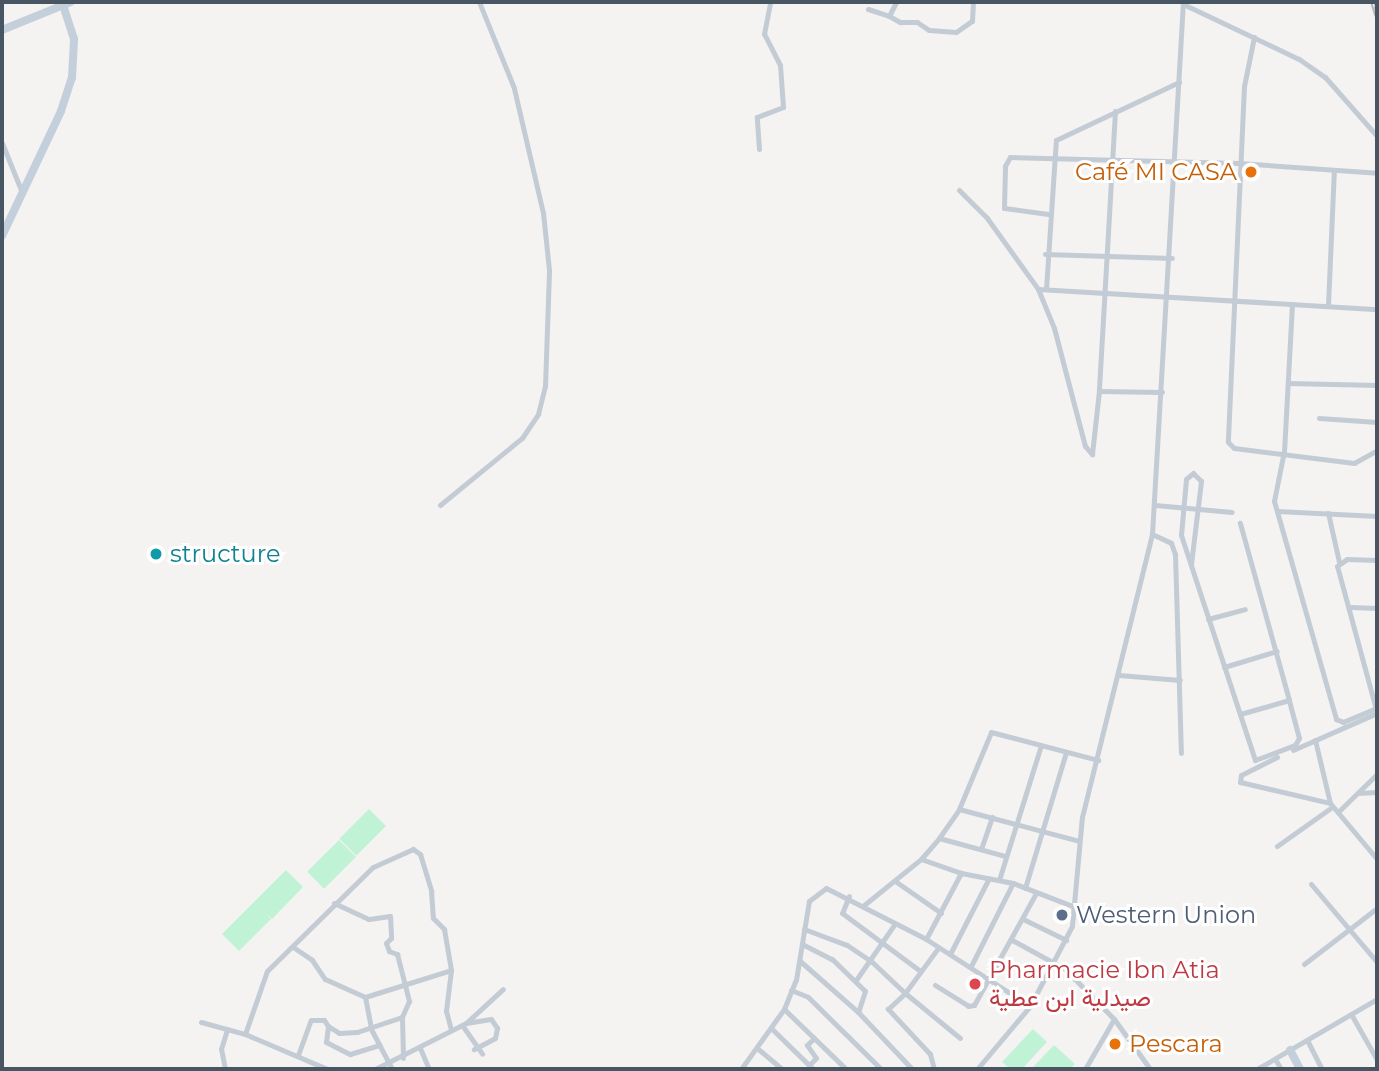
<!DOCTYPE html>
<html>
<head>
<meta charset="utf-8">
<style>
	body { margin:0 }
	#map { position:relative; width:1379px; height:1071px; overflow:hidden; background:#f5f2f2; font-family:Montserrat,Vazirmatn,sans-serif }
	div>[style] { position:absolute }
	.green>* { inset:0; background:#c0f3d6; transform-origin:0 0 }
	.street>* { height:5px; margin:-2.5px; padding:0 2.5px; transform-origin:2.5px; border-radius:2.5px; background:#c3ccd4 }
	.secondary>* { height:8px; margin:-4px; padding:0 4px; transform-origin:4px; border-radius:4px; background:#c4cfdc }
	.rail>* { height:4.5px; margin-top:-2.25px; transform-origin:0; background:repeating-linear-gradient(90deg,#fff 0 5px,#b4b7bd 0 10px); box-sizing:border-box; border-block:2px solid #b4b7bd }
	.dots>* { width:19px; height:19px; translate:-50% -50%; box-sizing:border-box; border:4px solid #fff; border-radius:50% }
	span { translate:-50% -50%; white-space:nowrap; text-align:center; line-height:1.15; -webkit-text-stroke:6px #fff; paint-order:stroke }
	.food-label { font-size:24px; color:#c56008 }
	.right { translate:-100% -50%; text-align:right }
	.left { translate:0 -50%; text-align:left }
	.culture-label { font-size:24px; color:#0d838f }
	.service-label { font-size:24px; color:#4e5e75 }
	.health-label { font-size:24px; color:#be3a42 }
	.frame { position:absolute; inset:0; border:4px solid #485562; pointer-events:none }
</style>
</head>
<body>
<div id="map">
	<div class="green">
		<div style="left:369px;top:809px;width:24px;height:42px;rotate:45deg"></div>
		<div style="left:339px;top:840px;width:24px;height:45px;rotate:45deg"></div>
		<div style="clip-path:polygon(286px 870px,303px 887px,272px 919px,266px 914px,271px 919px,239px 951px,222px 934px)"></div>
		<div style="clip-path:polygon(1033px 1029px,1047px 1042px,1022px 1069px,1010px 1069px,1002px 1062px)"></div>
		<div style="clip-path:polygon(1054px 1045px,1075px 1064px,1070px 1069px,1031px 1069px)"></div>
	</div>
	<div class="street">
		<div style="left:1183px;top:4px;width:128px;rotate:25.4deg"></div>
		<div style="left:1299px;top:59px;width:32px;rotate:35deg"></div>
		<div style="left:1325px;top:77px;width:79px;rotate:48.6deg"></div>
		<div style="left:868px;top:9px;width:22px;rotate:18deg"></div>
		<div style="left:889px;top:16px;width:16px;rotate:-63deg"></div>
		<div style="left:889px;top:16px;width:13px;rotate:29deg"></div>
		<div style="left:900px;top:22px;width:17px"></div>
		<div style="left:917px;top:22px;width:14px;rotate:34deg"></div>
		<div style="left:929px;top:30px;width:27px;rotate:4deg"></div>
		<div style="left:956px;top:32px;width:19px;rotate:-35deg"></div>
		<div style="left:972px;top:21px;width:19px;rotate:-87deg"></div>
		<div style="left:1254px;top:37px;width:50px;rotate:101.5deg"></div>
		<div style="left:1244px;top:86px;width:356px;rotate:92.6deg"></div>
		<div style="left:1228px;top:442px;width:8px;rotate:45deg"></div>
		<div style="left:1234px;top:448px;width:121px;rotate:7.1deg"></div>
		<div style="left:1354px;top:463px;width:26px;rotate:-29deg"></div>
		<div style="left:1115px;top:111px;width:280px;rotate:93.3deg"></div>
		<div style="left:1099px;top:391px;width:63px;rotate:0.9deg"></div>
		<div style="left:2px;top:143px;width:51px;rotate:68deg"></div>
		<div style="left:759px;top:149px;width:32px;rotate:-94deg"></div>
		<div style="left:757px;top:117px;width:28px;rotate:-21deg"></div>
		<div style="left:783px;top:107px;width:42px;rotate:-94.1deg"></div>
		<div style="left:780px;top:65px;width:35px;rotate:-117deg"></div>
		<div style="left:764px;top:34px;width:33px;rotate:-79deg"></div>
		<div style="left:959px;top:190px;width:40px;rotate:45deg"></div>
		<div style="left:987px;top:218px;width:87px;rotate:54.3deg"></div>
		<div style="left:1038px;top:289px;width:42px;rotate:67.7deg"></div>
		<div style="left:1054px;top:328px;width:122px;rotate:75.3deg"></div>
		<div style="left:1085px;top:446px;width:11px;rotate:49deg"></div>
		<div style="left:1048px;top:214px;width:44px;rotate:-172.2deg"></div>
		<div style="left:1004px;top:208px;width:42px;rotate:-88.6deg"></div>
		<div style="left:1005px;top:166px;width:10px;rotate:-61deg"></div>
		<div style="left:1010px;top:157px;width:229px;rotate:1.5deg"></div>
		<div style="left:1239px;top:163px;width:138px;rotate:4.1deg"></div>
		<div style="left:1045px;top:254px;width:127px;rotate:1.8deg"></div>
		<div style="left:1038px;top:289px;width:340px;rotate:3.4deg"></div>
		<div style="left:1046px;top:289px;width:149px;rotate:-86.2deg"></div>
		<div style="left:1056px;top:140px;width:136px;rotate:-25.2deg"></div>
		<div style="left:1292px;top:304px;width:147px;rotate:93.1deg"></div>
		<div style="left:1284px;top:451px;width:51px;rotate:101.3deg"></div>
		<div style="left:1274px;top:501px;width:227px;rotate:74.1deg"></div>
		<div style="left:1336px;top:719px;width:8px;rotate:23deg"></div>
		<div style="left:1343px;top:722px;width:36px;rotate:-23deg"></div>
		<div style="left:1328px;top:305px;width:135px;rotate:-87.5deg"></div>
		<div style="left:1288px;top:383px;width:89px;rotate:1.3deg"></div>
		<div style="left:1319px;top:418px;width:58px;rotate:3.9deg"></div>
		<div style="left:1092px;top:454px;width:63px;rotate:-83.7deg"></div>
		<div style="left:440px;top:505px;width:106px;rotate:-39.3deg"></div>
		<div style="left:522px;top:438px;width:29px;rotate:-56deg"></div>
		<div style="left:538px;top:414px;width:29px;rotate:-76deg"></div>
		<div style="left:545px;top:386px;width:116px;rotate:-88deg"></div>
		<div style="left:549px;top:270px;width:57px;rotate:-96deg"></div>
		<div style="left:543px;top:213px;width:128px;rotate:-103.1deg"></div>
		<div style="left:514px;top:88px;width:93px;rotate:-112.1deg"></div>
		<div style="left:1155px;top:505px;width:77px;rotate:5.2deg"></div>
		<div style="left:1277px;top:511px;width:100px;rotate:2.9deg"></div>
		<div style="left:1328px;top:513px;width:50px;rotate:77.3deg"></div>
		<div style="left:1152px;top:534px;width:21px;rotate:25deg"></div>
		<div style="left:1171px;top:543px;width:12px;rotate:70deg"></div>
		<div style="left:1175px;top:554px;width:199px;rotate:88.3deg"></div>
		<div style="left:1191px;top:564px;width:84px;rotate:-83.1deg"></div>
		<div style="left:1201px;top:481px;width:11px;rotate:-135deg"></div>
		<div style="left:1193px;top:473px;width:9px;rotate:139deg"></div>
		<div style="left:1186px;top:479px;width:56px;rotate:95.1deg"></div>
		<div style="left:1181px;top:535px;width:237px;rotate:71.8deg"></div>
		<div style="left:1255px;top:760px;width:43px;rotate:-20.6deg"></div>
		<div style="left:1295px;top:745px;width:8px;rotate:-60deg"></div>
		<div style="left:1299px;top:738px;width:39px;rotate:-105deg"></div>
		<div style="left:1351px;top:607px;width:26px;rotate:2deg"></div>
		<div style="left:1208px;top:619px;width:38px;rotate:-15deg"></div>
		<div style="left:1224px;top:667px;width:55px;rotate:-16.8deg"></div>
		<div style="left:1119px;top:675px;width:61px;rotate:4.7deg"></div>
		<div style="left:1240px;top:714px;width:51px;rotate:-15.9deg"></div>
		<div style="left:1289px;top:700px;width:184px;rotate:-105.5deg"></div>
		<div style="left:1315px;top:740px;width:65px;rotate:76.6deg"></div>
		<div style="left:1330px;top:803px;width:73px;rotate:50deg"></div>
		<div style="left:1293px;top:750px;width:92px;rotate:-23.8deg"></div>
		<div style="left:1377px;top:713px;width:152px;rotate:-105.2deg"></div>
		<div style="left:1337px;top:566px;width:12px;rotate:-35deg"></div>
		<div style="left:1347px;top:559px;width:30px;rotate:2deg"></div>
		<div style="left:1277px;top:757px;width:40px;rotate:153.4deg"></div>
		<div style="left:1241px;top:775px;width:7px;rotate:98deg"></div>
		<div style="left:1240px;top:782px;width:92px;rotate:13.1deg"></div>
		<div style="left:1358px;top:793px;width:19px;rotate:-3deg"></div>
		<div style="left:959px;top:809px;width:124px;rotate:14.9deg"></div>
		<div style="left:1338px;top:812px;width:54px;rotate:-44.3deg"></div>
		<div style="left:939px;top:838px;width:68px;rotate:15.3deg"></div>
		<div style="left:1277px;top:846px;width:67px;rotate:-35.3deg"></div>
		<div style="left:981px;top:849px;width:34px;rotate:-71deg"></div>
		<div style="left:921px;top:859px;width:42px;rotate:19.3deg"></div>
		<div style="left:961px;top:873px;width:53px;rotate:10.9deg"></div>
		<div style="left:1013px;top:883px;width:66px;rotate:21.2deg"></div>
		<div style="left:999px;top:880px;width:141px;rotate:-72.7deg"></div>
		<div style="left:895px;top:881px;width:56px;rotate:34.8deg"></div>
		<div style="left:1311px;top:884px;width:102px;rotate:49.8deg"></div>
		<div style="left:1025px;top:888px;width:142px;rotate:-73.2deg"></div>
		<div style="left:849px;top:896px;width:18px;rotate:112deg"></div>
		<div style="left:842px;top:913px;width:97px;rotate:36.6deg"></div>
		<div style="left:334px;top:903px;width:38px;rotate:25deg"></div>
		<div style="left:369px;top:919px;width:21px;rotate:-8deg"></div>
		<div style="left:390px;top:916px;width:22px;rotate:87deg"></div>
		<div style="left:391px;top:938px;width:7px;rotate:135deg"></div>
		<div style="left:386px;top:943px;width:9px;rotate:69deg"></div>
		<div style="left:389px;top:951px;width:9px;rotate:21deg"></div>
		<div style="left:397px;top:954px;width:49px;rotate:75.7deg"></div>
		<div style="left:409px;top:1001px;width:17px;rotate:114deg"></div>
		<div style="left:402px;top:1017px;width:41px;rotate:88.6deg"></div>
		<div style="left:864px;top:905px;width:73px;rotate:-38.9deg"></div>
		<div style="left:921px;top:859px;width:28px;rotate:-49deg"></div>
		<div style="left:939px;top:838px;width:35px;rotate:-55deg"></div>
		<div style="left:959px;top:809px;width:83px;rotate:-67.4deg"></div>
		<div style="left:991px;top:732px;width:111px;rotate:14.7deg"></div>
		<div style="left:1023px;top:919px;width:48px;rotate:26deg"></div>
		<div style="left:804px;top:929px;width:46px;rotate:20.4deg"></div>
		<div style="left:847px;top:945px;width:29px;rotate:34deg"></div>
		<div style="left:871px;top:961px;width:47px;rotate:43.3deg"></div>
		<div style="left:905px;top:993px;width:56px;rotate:-53.7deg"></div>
		<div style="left:926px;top:939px;width:75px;rotate:-62.1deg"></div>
		<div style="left:1012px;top:940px;width:60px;rotate:28.7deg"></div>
		<div style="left:1065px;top:969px;width:70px;rotate:45.6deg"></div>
		<div style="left:1114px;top:1019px;width:62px;rotate:54.2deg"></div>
		<div style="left:802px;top:944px;width:34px;rotate:27deg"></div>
		<div style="left:832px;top:959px;width:46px;rotate:44.1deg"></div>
		<div style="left:865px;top:991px;width:22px;rotate:108deg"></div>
		<div style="left:293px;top:947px;width:23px;rotate:34deg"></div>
		<div style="left:312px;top:960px;width:23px;rotate:56deg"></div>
		<div style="left:325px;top:979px;width:44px;rotate:24.2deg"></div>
		<div style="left:950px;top:954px;width:85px;rotate:-62.8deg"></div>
		<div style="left:800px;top:961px;width:77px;rotate:41.3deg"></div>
		<div style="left:858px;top:1012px;width:79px;rotate:46.5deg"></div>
		<div style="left:1304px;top:964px;width:92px;rotate:-37.5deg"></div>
		<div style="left:971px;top:966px;width:93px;rotate:-63.2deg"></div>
		<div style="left:856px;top:980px;width:67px;rotate:-55.4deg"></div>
		<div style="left:935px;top:985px;width:39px;rotate:32deg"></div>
		<div style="left:968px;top:1006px;width:6px;rotate:-9deg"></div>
		<div style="left:974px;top:1005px;width:128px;rotate:-61deg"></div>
		<div style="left:791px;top:990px;width:18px;rotate:22deg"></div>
		<div style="left:808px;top:997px;width:103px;rotate:44.6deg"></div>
		<div style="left:365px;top:997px;width:90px;rotate:-17.4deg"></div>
		<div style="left:365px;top:997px;width:33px;rotate:79deg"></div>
		<div style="left:371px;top:1029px;width:45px;rotate:62.3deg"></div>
		<div style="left:784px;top:1009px;width:86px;rotate:44.1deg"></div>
		<div style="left:1351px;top:1014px;width:53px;rotate:60.5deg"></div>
		<div style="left:201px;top:1022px;width:46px;rotate:15.3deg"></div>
		<div style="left:245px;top:1034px;width:89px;rotate:23.1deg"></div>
		<div style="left:466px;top:1023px;width:25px;rotate:-9deg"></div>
		<div style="left:491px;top:1019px;width:11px;rotate:56deg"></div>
		<div style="left:497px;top:1028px;width:10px;rotate:101deg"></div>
		<div style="left:495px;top:1038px;width:24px;rotate:152deg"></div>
		<div style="left:462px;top:1025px;width:35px;rotate:55deg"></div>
		<div style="left:328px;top:1026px;width:13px;rotate:32deg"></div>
		<div style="left:339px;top:1033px;width:18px;rotate:-3deg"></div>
		<div style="left:357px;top:1032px;width:47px;rotate:-18.4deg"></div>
		<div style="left:772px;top:1029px;width:57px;rotate:44.3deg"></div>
		<div style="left:245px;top:1034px;width:67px;rotate:-70.8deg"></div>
		<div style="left:267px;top:971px;width:148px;rotate:-44.5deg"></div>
		<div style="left:373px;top:867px;width:44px;rotate:-24.2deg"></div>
		<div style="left:413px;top:849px;width:9px;rotate:36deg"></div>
		<div style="left:420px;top:854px;width:39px;rotate:73deg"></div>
		<div style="left:431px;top:891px;width:27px;rotate:86deg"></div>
		<div style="left:433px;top:918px;width:16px;rotate:45deg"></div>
		<div style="left:444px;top:929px;width:42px;rotate:80.3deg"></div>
		<div style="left:451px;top:970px;width:41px;rotate:97deg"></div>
		<div style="left:446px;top:1011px;width:20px;rotate:75deg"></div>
		<div style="left:1307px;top:1040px;width:33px;rotate:63deg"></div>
		<div style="left:420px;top:1048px;width:23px;rotate:67deg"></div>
		<div style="left:757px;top:1048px;width:33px;rotate:40deg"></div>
		<div style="left:298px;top:1055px;width:37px;rotate:-70deg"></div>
		<div style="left:311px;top:1020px;width:13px"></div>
		<div style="left:324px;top:1020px;width:7px;rotate:56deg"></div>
		<div style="left:328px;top:1026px;width:16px;rotate:97deg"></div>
		<div style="left:326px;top:1042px;width:27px;rotate:27deg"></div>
		<div style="left:350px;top:1054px;width:31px;rotate:-17deg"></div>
		<div style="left:1275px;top:1059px;width:12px;rotate:59deg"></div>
		<div style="left:809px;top:1065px;width:10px;rotate:-45deg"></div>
		<div style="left:816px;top:1058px;width:16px;rotate:-125deg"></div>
		<div style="left:807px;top:1045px;width:10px;rotate:-45deg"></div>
		<div style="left:225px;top:1069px;width:20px;rotate:-101deg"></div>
		<div style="left:221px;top:1049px;width:21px;rotate:-73deg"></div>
		<div style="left:375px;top:1069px;width:102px;rotate:-26.8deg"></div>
		<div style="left:466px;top:1023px;width:50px;rotate:-42.6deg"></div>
		<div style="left:741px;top:1069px;width:74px;rotate:-54.4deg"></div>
		<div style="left:784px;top:1009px;width:31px;rotate:-68deg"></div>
		<div style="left:796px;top:980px;width:80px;rotate:-80.7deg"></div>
		<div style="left:809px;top:901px;width:21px;rotate:-37deg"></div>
		<div style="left:826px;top:888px;width:112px;rotate:27deg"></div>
		<div style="left:926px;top:939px;width:124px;rotate:32.8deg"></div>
		<div style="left:934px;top:1069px;width:16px;rotate:-105deg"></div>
		<div style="left:930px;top:1054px;width:62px;rotate:-133deg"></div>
		<div style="left:888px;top:1009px;width:23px;rotate:-43deg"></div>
		<div style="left:905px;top:993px;width:71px;rotate:39.3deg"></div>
		<div style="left:977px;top:1069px;width:82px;rotate:-49.9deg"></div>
		<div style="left:1030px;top:1006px;width:90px;rotate:-62.3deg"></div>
		<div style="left:1072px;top:926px;width:109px;rotate:-84.8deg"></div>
		<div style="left:1082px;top:817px;width:292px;rotate:-76.1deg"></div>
		<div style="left:1152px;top:534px;width:533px;rotate:-86.67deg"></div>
		<div style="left:1085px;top:1069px;width:58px;rotate:-59.9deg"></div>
		<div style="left:1257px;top:1069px;width:139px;rotate:-30.3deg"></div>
	</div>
	<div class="secondary">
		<div style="left:2px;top:30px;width:74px;rotate:-22.1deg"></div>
		<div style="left:2px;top:236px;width:138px;rotate:-64.7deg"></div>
		<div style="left:61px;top:111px;width:35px;rotate:-72deg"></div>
		<div style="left:72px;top:78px;width:39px;rotate:-87deg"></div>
		<div style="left:74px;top:39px;width:36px;rotate:-108deg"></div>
		<div style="left:1290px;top:1050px;width:21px;rotate:62deg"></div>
	</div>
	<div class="rail">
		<div style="left:1373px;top:2px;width:14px;rotate:73deg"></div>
	</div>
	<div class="dots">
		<div style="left:1251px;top:172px;background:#e8710a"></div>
		<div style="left:156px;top:554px;background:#0f9aa8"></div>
		<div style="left:1062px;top:915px;background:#5c6f8a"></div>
		<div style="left:975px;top:984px;background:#e0444e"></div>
		<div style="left:1115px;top:1044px;background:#e8710a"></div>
	</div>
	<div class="food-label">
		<span class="right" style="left:1237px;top:172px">Café MI CASA</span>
		<span class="left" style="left:1129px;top:1044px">Pescara</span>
	</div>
	<div class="culture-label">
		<span class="left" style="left:170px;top:554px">structure</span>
	</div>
	<div class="service-label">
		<span class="left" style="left:1076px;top:915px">Western Union</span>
	</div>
	<div class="health-label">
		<span class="left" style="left:989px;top:984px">Pharmacie Ibn Atia<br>صيدلية ابن عطية</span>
	</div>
	<div class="frame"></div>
</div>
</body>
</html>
